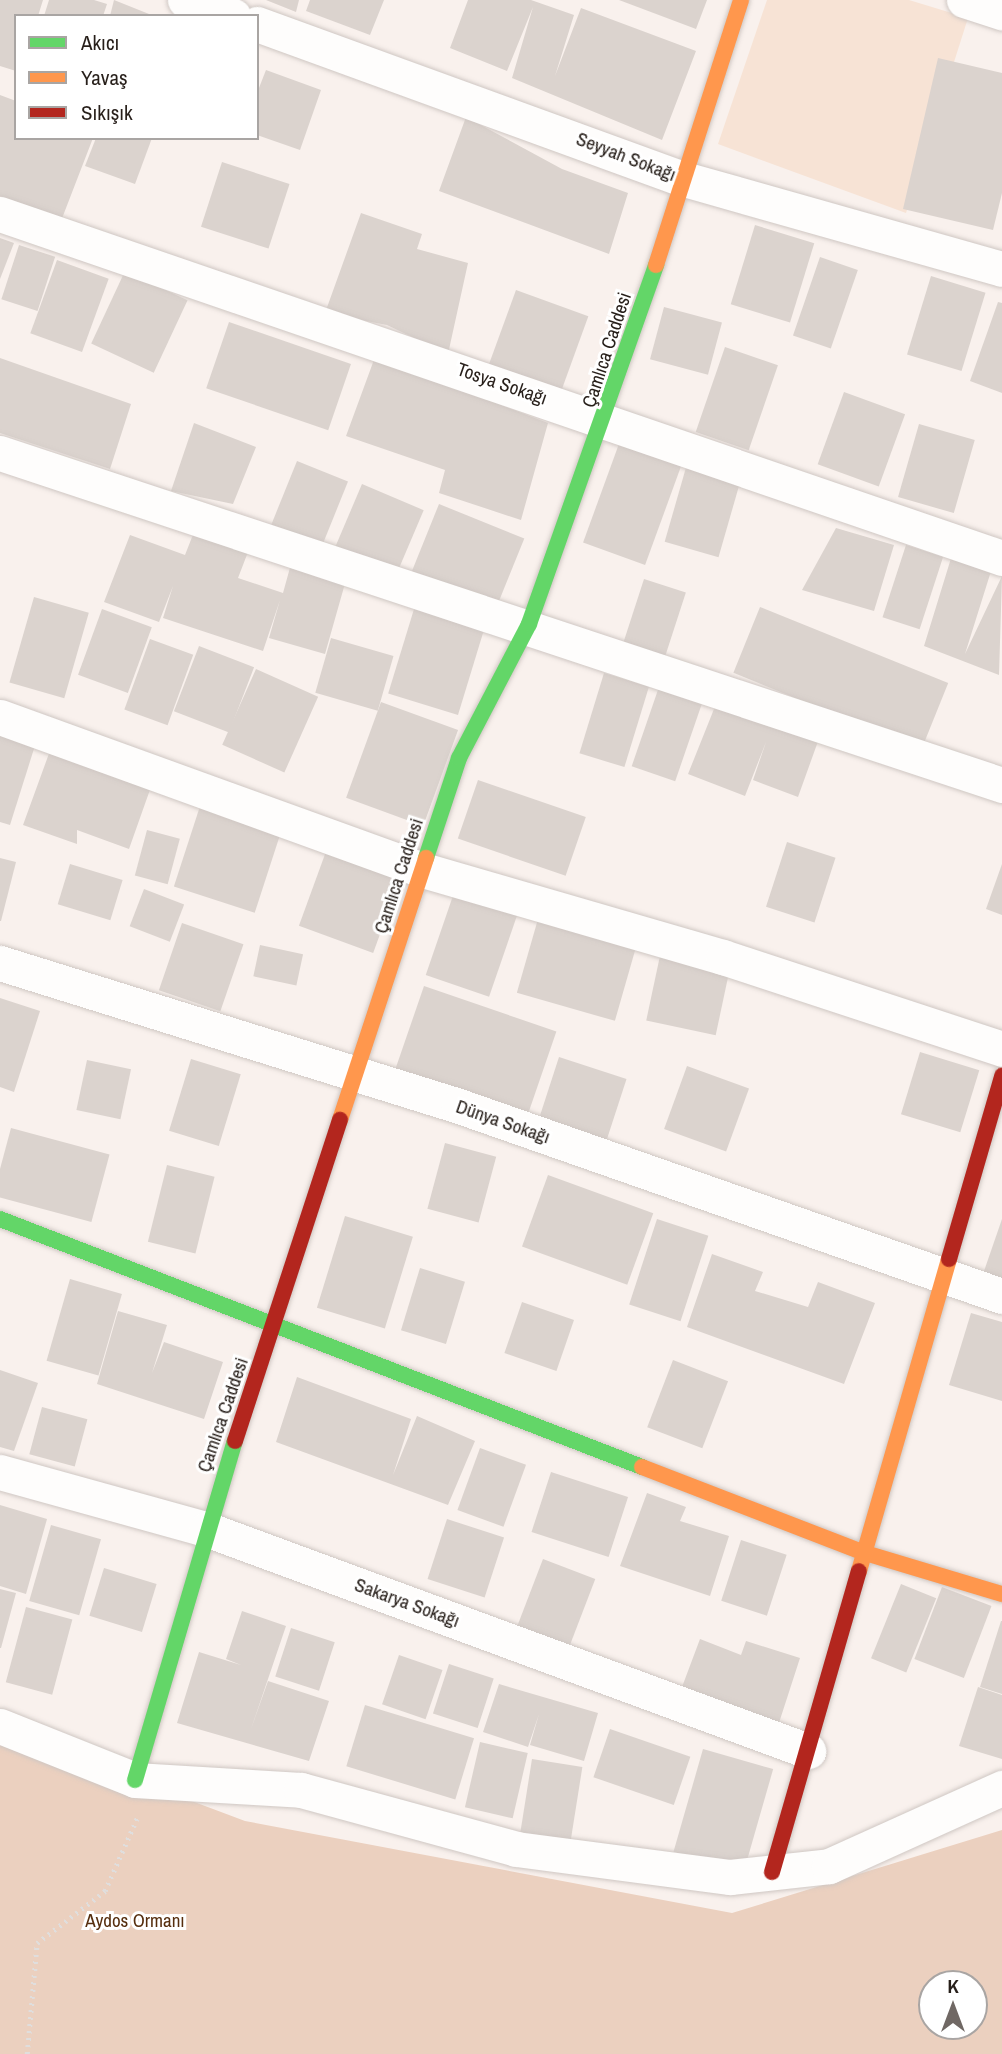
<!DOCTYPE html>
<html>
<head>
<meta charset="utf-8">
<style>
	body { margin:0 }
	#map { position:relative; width:1002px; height:2054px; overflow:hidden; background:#f9f1ed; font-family:"Archivo Narrow",sans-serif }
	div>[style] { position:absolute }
	.green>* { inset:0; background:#f7e3d5 }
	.forest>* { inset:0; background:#ebd0bf }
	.building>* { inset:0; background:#dbd3ce; transform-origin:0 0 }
	.path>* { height:4.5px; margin-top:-2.25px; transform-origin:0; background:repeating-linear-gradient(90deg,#e0dedd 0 2px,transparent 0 7px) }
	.roads { filter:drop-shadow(0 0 2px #cfc7c3) drop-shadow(0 0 2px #cfc7c3) }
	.street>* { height:35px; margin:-17.5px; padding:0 17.5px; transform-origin:17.5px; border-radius:17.5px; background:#fefdfc }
	.fast>* { height:16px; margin:-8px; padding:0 8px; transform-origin:8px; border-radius:8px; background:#63d668 }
	.slow>* { height:16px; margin:-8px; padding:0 8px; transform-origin:8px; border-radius:8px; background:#ff974d }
	.jam>* { height:16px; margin:-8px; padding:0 8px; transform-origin:8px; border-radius:8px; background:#b3261e }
	span { translate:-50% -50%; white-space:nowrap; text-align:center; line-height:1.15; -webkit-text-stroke:6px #fff; paint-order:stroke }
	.street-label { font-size:19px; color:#271f1a }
	.park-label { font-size:19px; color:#562e0e }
	.legend { position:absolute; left:14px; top:14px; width:245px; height:126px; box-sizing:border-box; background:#fff; border:2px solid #a9a5a3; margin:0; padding:9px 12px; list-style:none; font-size:21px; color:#271f1a }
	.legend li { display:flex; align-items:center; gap:14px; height:35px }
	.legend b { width:35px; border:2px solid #a9a5a3 }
	.north { position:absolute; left:918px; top:1970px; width:70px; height:70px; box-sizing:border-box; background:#fff; border:2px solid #a9a5a3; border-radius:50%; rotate:0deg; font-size:19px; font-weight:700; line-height:28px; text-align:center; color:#271f1a }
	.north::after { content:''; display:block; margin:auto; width:24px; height:32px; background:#706864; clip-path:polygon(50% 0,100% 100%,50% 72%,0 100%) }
</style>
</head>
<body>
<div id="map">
	<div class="green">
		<div style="clip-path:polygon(767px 0,909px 0,968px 18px,906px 213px,718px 144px)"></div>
	</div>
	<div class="forest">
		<div style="clip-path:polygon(evenodd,0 1729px,245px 1821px,732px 1913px,1002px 1830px,1002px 2054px,0 2054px,0 1729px,932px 1984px,974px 1984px,974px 2026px,932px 2026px,932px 1984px)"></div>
	</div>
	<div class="building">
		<div style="clip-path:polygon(0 0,43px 0,38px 16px,16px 16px,16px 71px,0 66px)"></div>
		<div style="clip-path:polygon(49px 0,94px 0,107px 4px,103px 16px,44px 16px)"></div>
		<div style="clip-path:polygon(114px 0,154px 16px,110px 16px)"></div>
		<div style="clip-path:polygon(266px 0,299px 0,296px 12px)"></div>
		<div style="clip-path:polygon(310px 0,384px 0,370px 35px,306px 11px)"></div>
		<div style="clip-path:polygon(468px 0,531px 0,574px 15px,555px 76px,581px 8px,696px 51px,662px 140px,512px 78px,533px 7px,507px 71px,450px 48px)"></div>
		<div style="clip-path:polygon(619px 0,707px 0,696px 29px)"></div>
		<div style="clip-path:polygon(938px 58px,1002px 73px,1002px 193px,993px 230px,903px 209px)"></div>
		<div style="clip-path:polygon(266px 70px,321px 90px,300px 150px,257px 135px,257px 93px)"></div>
		<div style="clip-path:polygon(0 95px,16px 101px,16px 138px,93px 138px,61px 221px,0 196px)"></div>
		<div style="clip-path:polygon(466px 117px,562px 169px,628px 193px,609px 254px,439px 191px)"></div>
		<div style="clip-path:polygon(96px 138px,152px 138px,135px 184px,85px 166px)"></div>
		<div style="left:222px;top:162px;width:71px;height:68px;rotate:18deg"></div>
		<div style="clip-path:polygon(361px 213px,422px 234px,417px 249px,468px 263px,448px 354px,387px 325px,325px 313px)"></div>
		<div style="left:755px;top:225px;width:62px;height:83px;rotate:17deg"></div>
		<div style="clip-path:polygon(0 238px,14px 243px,0 279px)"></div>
		<div style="left:19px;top:245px;width:38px;height:57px;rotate:18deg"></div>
		<div style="left:820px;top:257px;width:40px;height:83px;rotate:19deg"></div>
		<div style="left:57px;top:260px;width:55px;height:78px;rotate:20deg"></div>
		<div style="left:125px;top:271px;width:69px;height:80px;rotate:25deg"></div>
		<div style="left:931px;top:276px;width:57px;height:82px;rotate:17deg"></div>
		<div style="left:516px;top:290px;width:77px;height:82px;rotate:20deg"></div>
		<div style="clip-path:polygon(998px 302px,1002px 303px,1002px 393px,970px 381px)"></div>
		<div style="left:664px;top:307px;width:60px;height:54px;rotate:15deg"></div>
		<div style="left:229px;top:322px;width:129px;height:70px;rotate:19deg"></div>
		<div style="left:725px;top:347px;width:56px;height:90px;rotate:19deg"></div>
		<div style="clip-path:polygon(375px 357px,548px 423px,521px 520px,439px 493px,445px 470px,346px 436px)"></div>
		<div style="clip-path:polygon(0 358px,131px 404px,110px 469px,0 433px)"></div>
		<div style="left:844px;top:392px;width:65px;height:77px;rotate:20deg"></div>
		<div style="clip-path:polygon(194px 423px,256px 447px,233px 504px,171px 491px)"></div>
		<div style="left:919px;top:424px;width:58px;height:76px;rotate:16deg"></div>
		<div style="left:620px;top:441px;width:66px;height:108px;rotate:20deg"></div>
		<div style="left:297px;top:461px;width:55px;height:70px;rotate:22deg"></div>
		<div style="left:687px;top:464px;width:56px;height:81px;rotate:16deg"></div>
		<div style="left:362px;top:484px;width:67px;height:71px;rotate:23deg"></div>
		<div style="left:439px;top:504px;width:92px;height:77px;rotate:22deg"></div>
		<div style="clip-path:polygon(836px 528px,894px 545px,874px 611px,802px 590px)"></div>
		<div style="clip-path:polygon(194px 532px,248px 552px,238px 578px,283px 593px,291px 564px,346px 580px,325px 654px,269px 638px,280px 600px,263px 651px,163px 618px,173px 586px,159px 622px,104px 602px,130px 535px,185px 555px)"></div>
		<div style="left:906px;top:545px;width:39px;height:76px;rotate:18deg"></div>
		<div style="clip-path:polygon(952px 555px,992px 568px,965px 654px,1002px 576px,999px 675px,924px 646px)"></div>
		<div style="left:644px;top:579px;width:44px;height:74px;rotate:18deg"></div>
		<div style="left:418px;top:596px;width:73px;height:102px;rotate:17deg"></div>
		<div style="left:34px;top:597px;width:57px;height:89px;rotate:16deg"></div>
		<div style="left:760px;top:607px;width:203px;height:71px;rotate:22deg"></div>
		<div style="left:102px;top:609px;width:53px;height:70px;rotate:20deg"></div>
		<div style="left:331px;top:638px;width:65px;height:57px;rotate:16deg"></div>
		<div style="left:150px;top:639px;width:46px;height:75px;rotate:20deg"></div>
		<div style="left:199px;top:646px;width:59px;height:70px;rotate:21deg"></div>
		<div style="left:256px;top:669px;width:68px;height:83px;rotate:24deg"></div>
		<div style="left:604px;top:673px;width:47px;height:84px;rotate:17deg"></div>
		<div style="left:660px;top:684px;width:46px;height:87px;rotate:19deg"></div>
		<div style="clip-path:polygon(720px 694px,821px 733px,798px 797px,753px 780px,766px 742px,745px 796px,688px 774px)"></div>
		<div style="left:381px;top:702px;width:82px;height:102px;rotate:20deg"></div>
		<div style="clip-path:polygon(0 724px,38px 736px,10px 825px,0 822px)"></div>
		<div style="clip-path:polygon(51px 748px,152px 784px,129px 849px,77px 830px,77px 844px,23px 825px)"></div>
		<div style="left:478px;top:780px;width:114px;height:62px;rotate:19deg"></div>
		<div style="left:202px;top:800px;width:85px;height:91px;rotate:18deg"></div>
		<div style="left:147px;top:830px;width:34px;height:47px;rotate:15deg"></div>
		<div style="left:787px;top:842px;width:51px;height:68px;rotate:18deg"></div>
		<div style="left:328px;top:846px;width:79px;height:85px;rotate:20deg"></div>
		<div style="clip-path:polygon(0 858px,16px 862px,1px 921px,0 921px)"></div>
		<div style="left:70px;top:864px;width:55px;height:42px;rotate:17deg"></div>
		<div style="clip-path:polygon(1002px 864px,1002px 915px,986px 909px)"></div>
		<div style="left:456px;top:887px;width:67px;height:93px;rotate:19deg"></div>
		<div style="left:144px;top:889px;width:43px;height:40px;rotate:21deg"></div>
		<div style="left:540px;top:912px;width:102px;height:84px;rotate:16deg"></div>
		<div style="left:182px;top:923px;width:65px;height:71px;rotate:19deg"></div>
		<div style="left:260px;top:945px;width:44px;height:32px;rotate:12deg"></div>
		<div style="left:661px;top:951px;width:71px;height:71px;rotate:12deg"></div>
		<div style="left:424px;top:986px;width:140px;height:104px;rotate:19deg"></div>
		<div style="clip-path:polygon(0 998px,40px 1011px,14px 1092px,0 1087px)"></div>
		<div style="left:920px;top:1052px;width:62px;height:65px;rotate:17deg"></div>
		<div style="left:559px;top:1057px;width:71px;height:68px;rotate:18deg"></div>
		<div style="left:191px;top:1059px;width:52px;height:75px;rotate:17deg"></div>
		<div style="left:87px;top:1060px;width:45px;height:51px;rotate:12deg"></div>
		<div style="left:687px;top:1066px;width:66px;height:67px;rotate:20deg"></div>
		<div style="left:11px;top:1128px;width:102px;height:70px;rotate:15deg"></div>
		<div style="left:445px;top:1143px;width:53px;height:68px;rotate:15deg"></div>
		<div style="left:167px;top:1165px;width:49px;height:79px;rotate:14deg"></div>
		<div style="left:548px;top:1175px;width:112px;height:76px;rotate:20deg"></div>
		<div style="left:345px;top:1216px;width:71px;height:96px;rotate:17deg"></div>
		<div style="left:657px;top:1219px;width:54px;height:90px;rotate:18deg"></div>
		<div style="clip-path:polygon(1002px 1219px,1002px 1280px,983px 1274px)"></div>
		<div style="clip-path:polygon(712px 1254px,763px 1272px,755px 1291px,808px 1307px,818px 1282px,875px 1303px,844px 1384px,687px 1327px)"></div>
		<div style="left:420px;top:1268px;width:47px;height:65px;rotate:17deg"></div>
		<div style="left:70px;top:1279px;width:54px;height:85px;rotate:16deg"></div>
		<div style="left:522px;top:1302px;width:55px;height:54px;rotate:19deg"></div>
		<div style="clip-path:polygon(118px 1311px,167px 1325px,152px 1373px,164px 1342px,223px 1362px,204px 1419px,97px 1384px)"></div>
		<div style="clip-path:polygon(971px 1313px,1002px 1322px,1002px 1401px,949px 1385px)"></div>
		<div style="left:673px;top:1360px;width:59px;height:72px;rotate:21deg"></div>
		<div style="clip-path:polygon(0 1370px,38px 1383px,14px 1451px,0 1447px)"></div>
		<div style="clip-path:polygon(297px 1377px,411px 1419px,393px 1475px,417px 1416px,475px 1441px,448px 1505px,276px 1442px)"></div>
		<div style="left:42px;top:1407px;width:47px;height:49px;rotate:15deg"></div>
		<div style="left:480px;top:1448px;width:49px;height:66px;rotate:20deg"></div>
		<div style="left:551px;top:1472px;width:81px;height:63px;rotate:18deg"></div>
		<div style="clip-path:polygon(647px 1493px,686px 1507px,680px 1521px,729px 1536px,710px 1596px,620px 1566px)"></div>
		<div style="clip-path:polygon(0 1505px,47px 1519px,26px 1594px,0 1586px)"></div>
		<div style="left:447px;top:1519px;width:60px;height:63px;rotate:18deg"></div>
		<div style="left:51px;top:1525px;width:52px;height:79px;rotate:16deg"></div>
		<div style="left:741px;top:1540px;width:48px;height:64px;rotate:18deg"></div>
		<div style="left:543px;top:1559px;width:56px;height:88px;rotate:21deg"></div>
		<div style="left:104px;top:1568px;width:55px;height:50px;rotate:17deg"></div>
		<div style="left:901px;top:1584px;width:38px;height:80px;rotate:22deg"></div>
		<div style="left:942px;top:1587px;width:53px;height:77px;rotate:21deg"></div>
		<div style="clip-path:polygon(0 1589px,16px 1593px,1px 1648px,0 1648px)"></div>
		<div style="left:26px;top:1607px;width:48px;height:78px;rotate:15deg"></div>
		<div style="clip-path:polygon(242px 1611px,286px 1626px,251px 1729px,268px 1681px,329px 1701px,309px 1761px,177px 1723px,199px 1652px,241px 1665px,226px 1659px)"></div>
		<div style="clip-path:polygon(1001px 1621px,1002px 1621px,1002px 1694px,980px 1687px)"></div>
		<div style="left:291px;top:1628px;width:46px;height:51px;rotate:18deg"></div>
		<div style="clip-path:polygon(700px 1639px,741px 1655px,746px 1641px,800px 1658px,777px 1729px,679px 1695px)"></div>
		<div style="left:399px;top:1655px;width:46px;height:52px;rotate:19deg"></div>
		<div style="left:449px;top:1664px;width:47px;height:52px;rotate:18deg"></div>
		<div style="clip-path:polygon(499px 1684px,598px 1713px,584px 1761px,530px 1745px,539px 1714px,528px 1747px,483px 1732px)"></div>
		<div style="clip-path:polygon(978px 1687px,1002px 1695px,1002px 1759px,959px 1746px)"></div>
		<div style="left:365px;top:1705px;width:114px;height:64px;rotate:17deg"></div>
		<div style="left:610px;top:1729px;width:85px;height:51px;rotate:19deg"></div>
		<div style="left:480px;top:1742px;width:49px;height:67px;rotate:13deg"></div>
		<div style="left:703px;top:1749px;width:73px;height:107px;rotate:16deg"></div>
		<div style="left:532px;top:1759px;width:51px;height:74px;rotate:9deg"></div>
	</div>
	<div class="path">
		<div style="left:27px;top:2054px;width:111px;rotate:-84.9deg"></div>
		<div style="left:37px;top:1943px;width:86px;rotate:-37.4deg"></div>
		<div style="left:105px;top:1891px;width:82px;rotate:-66.3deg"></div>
	</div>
	<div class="roads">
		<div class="street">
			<div style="left:185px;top:0;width:51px;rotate:18.4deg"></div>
			<div style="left:964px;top:0;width:40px;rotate:18deg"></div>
			<div style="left:257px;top:24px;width:454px;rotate:20deg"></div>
			<div style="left:684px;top:179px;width:330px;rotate:15.8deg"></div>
			<div style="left:0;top:214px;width:1059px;rotate:18.95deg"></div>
			<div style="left:0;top:453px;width:1056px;rotate:18.33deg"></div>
			<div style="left:0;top:717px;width:450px;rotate:19.9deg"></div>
			<div style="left:423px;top:870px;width:312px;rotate:16.2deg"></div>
			<div style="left:723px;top:957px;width:294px;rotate:18.2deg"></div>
			<div style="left:0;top:963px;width:481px;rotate:17.3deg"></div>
			<div style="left:459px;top:1106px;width:575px;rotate:19.29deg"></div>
			<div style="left:0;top:1472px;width:214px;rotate:15.5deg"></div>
			<div style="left:206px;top:1529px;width:642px;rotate:20.24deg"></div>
			<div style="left:0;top:1726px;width:145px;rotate:21.8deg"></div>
			<div style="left:135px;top:1780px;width:166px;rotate:3.4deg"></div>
			<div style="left:301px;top:1790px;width:223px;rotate:15.3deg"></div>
			<div style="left:516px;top:1849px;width:216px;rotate:7.5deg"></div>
			<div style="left:730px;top:1877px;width:100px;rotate:-6.3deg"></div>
			<div style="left:829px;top:1866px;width:190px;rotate:-24.3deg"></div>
		</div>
		<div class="fast">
			<div style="left:426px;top:858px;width:105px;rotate:-71.7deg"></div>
			<div style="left:459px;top:758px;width:151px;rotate:-62.4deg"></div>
			<div style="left:529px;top:624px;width:381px;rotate:-70.5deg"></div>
			<div style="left:0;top:1219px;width:688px;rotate:21.12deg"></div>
			<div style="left:135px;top:1780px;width:353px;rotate:-73.6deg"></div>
		</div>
		<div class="slow">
			<div style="left:656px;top:265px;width:278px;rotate:-72.2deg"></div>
			<div style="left:340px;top:1120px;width:276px;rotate:-71.8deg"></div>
			<div style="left:642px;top:1467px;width:239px;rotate:21.1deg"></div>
			<div style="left:865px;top:1553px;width:143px;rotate:16.7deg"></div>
			<div style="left:859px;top:1571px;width:325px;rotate:-73.9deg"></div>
		</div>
		<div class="jam">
			<div style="left:949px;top:1259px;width:191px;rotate:-73.8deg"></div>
			<div style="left:235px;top:1441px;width:338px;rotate:-71.9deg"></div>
			<div style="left:772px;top:1872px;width:313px;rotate:-73.9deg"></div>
		</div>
	</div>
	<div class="street-label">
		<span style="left:626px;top:157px;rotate:21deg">Seyyah Sokağı</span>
		<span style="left:607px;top:350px;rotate:-72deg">Çamlıca Caddesi</span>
		<span style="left:502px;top:384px;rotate:19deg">Tosya Sokağı</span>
		<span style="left:399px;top:876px;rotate:-72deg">Çamlıca Caddesi</span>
		<span style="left:503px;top:1122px;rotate:19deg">Dünya Sokağı</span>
		<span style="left:223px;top:1415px;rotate:-71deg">Çamlıca Caddesi</span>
		<span style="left:407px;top:1603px;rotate:20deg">Sakarya Sokağı</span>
	</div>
	<div class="park-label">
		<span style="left:135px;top:1921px">Aydos Ormanı</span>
	</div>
	<ul class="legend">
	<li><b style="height:9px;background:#63d668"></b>Akıcı</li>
	<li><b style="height:9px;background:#ff974d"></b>Yavaş</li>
	<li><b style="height:9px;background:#b3261e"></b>Sıkışık</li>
	</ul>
	<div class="north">K</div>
</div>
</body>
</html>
